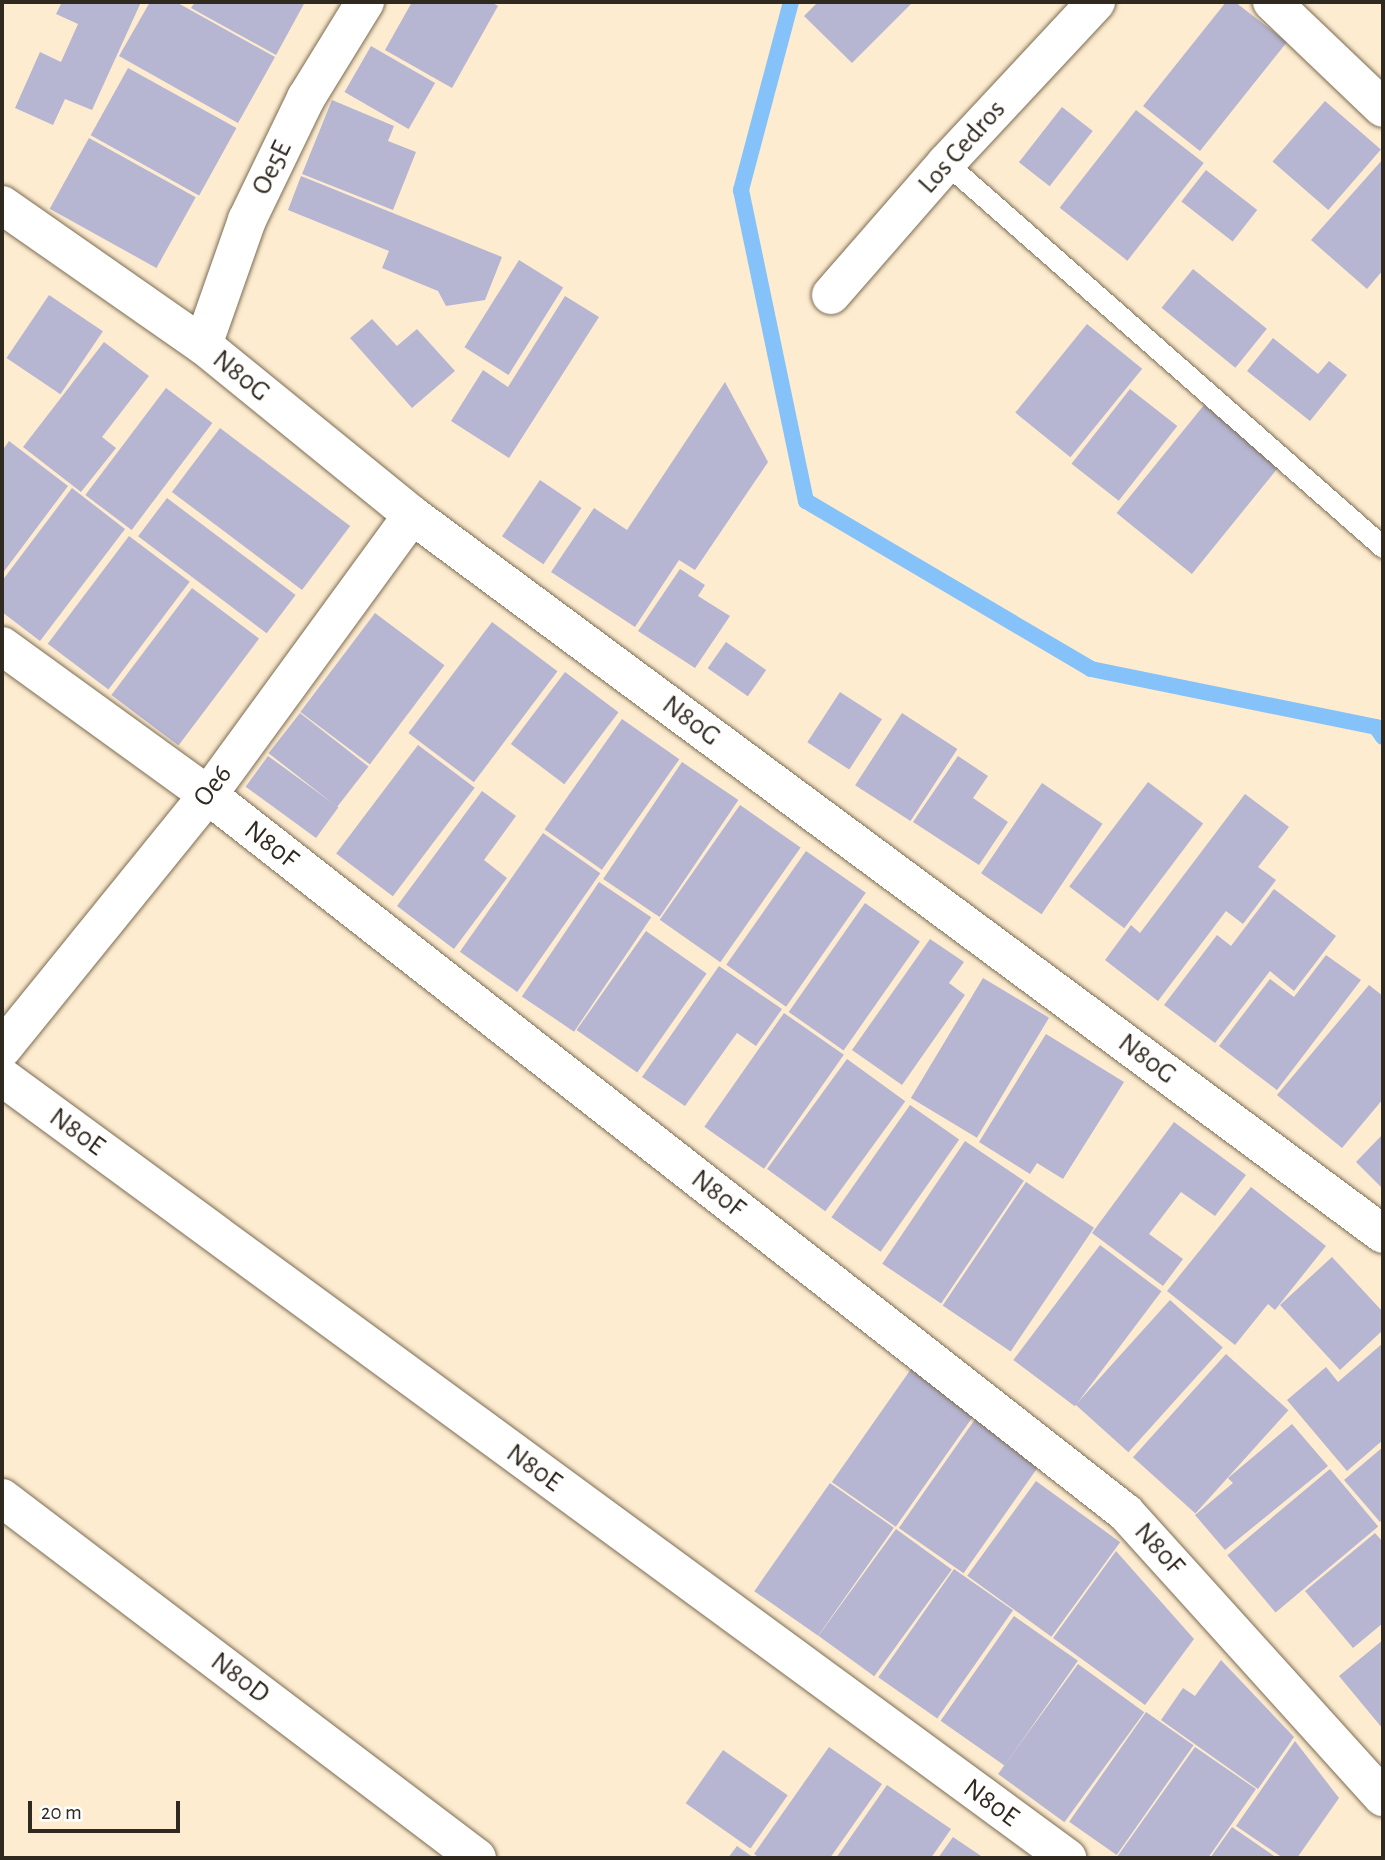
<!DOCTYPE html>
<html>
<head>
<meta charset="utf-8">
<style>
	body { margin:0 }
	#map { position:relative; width:1385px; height:1860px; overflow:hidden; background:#feecd0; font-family:"Alegreya Sans",sans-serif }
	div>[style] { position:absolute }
	.stream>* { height:16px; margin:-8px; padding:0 8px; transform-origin:8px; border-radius:8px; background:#85c2f9 }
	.building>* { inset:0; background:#b6b5d2; transform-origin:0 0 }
	.roads { filter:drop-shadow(0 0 2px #7b6c53) drop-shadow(0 0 2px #7b6c53) }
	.lane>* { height:21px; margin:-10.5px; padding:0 10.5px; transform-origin:10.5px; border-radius:10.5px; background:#fff }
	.street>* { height:38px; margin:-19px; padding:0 19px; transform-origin:19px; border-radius:19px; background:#fff }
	span { translate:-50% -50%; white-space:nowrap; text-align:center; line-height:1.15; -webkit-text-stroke:7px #fff; paint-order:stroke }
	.street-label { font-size:28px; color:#30291f }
	.frame { position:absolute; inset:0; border:4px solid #30291f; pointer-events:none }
	.scale { position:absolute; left:28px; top:1801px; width:152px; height:32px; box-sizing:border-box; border:4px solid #30291f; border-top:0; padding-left:9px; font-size:21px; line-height:24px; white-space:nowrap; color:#30291f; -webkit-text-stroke:5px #fff; paint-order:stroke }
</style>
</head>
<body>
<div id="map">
	<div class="stream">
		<div style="left:791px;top:2px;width:195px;rotate:104.9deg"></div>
		<div style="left:741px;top:190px;width:318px;rotate:78.2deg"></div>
		<div style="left:806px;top:501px;width:331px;rotate:30.5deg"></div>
		<div style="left:1091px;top:669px;width:291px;rotate:11.5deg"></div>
		<div style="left:1376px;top:727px;width:12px;rotate:55deg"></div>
	</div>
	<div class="building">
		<div style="clip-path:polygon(62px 2px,141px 2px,92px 110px,65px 99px,53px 125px,15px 108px,40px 52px,61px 62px,78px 24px,56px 14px)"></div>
		<div style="clip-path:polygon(150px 2px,176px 2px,275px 57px,238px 123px,119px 56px)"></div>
		<div style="clip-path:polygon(195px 2px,305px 2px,276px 55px,191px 8px)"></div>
		<div style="clip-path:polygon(412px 2px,491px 2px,498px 6px,452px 88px,385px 50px)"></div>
		<div style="clip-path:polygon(818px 2px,913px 2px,852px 63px,804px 16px)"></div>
		<div style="clip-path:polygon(1226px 2px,1235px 2px,1287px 42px,1200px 151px,1143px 106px)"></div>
		<div style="left:371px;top:46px;width:74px;height:53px;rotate:30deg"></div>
		<div style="left:128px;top:68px;width:124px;height:77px;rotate:29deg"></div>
		<div style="clip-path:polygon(332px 100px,394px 126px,388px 141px,416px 152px,393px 210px,302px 174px)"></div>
		<div style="left:1325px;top:101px;width:74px;height:80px;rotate:41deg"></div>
		<div style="left:1062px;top:107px;width:39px;height:70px;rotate:38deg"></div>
		<div style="left:1136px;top:110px;width:86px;height:124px;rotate:38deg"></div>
		<div style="left:89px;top:138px;width:122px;height:81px;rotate:29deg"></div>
		<div style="clip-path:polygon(1383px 159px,1383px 270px,1367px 289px,1311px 240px)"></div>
		<div style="left:1206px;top:170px;width:65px;height:40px;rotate:38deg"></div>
		<div style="clip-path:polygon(301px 176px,502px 257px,485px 300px,446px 306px,438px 291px,382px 268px,389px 251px,288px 210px)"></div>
		<div style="left:519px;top:260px;width:52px;height:103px;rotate:32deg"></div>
		<div style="left:1193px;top:269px;width:95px;height:50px;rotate:39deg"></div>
		<div style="left:49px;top:295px;width:65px;height:76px;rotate:34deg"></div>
		<div style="clip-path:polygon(565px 296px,599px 317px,509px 458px,451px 421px,483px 370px,508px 387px)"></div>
		<div style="clip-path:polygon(372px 319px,397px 346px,417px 329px,455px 371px,412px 408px,350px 338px)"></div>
		<div style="left:1087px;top:324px;width:71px;height:114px;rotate:39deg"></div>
		<div style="clip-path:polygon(1273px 338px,1318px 374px,1329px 361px,1347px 375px,1310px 421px,1247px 371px)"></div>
		<div style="clip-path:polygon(104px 342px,149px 376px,102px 437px,116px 448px,81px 492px,23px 447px)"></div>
		<div style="clip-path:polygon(725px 382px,768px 462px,695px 570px,679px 560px,635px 627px,551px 572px,594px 508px,627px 530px)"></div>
		<div style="left:166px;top:388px;width:58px;height:134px;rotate:37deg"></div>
		<div style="left:1130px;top:389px;width:60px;height:95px;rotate:38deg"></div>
		<div style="left:1204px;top:405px;width:97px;height:139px;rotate:39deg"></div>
		<div style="left:220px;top:428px;width:163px;height:80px;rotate:37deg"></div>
		<div style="clip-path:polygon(9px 441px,68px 486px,2px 574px,2px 451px)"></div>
		<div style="left:540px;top:480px;width:50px;height:68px;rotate:34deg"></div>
		<div style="clip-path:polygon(72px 488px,125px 529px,40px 641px,2px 612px,2px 581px)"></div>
		<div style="left:167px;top:498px;width:161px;height:48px;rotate:37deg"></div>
		<div style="left:129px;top:536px;width:76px;height:135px;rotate:37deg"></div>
		<div style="clip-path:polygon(680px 569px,705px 585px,698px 596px,730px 616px,695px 668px,638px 631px)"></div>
		<div style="left:192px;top:588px;width:84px;height:134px;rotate:37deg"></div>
		<div style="left:375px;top:613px;width:87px;height:124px;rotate:37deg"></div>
		<div style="left:492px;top:622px;width:82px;height:139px;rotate:37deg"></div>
		<div style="left:726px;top:642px;width:49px;height:32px;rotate:35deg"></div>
		<div style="left:565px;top:672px;width:67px;height:90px;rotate:37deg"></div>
		<div style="left:840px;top:692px;width:50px;height:60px;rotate:33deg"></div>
		<div style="left:300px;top:713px;width:87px;height:51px;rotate:38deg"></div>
		<div style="left:902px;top:713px;width:66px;height:86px;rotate:33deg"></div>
		<div style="left:622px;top:719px;width:70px;height:135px;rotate:35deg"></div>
		<div style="left:418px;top:745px;width:71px;height:136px;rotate:37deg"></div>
		<div style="left:268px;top:756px;width:87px;height:38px;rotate:36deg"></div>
		<div style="clip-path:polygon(958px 756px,988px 776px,973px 798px,1008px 822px,979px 865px,913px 822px)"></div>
		<div style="left:682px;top:762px;width:68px;height:141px;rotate:34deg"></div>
		<div style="left:1148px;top:782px;width:69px;height:131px;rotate:37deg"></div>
		<div style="left:1042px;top:783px;width:73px;height:109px;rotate:34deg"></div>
		<div style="clip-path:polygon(482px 791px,516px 816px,484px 860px,507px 878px,454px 949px,397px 906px)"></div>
		<div style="clip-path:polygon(1245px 794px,1289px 827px,1258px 867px,1276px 880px,1243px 924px,1226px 911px,1158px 1001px,1105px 960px,1131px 925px,1140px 933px)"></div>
		<div style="left:740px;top:805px;width:74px;height:140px;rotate:35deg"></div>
		<div style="left:543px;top:833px;width:70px;height:145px;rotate:35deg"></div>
		<div style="left:806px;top:851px;width:73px;height:139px;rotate:35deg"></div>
		<div style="left:599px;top:882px;width:63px;height:138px;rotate:34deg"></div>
		<div style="clip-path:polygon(1274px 889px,1336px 936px,1294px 991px,1270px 971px,1215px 1043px,1164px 1005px,1217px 935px,1231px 946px)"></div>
		<div style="left:865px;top:903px;width:67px;height:133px;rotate:35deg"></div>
		<div style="left:646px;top:931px;width:74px;height:121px;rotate:35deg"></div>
		<div style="clip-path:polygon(930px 939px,964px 962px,949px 983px,965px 995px,902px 1085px,852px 1050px)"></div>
		<div style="clip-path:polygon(1326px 955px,1361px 980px,1277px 1090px,1219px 1046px,1270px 979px,1294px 997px)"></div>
		<div style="clip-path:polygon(719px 966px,782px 1009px,756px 1046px,737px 1033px,685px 1106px,642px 1077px)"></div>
		<div style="left:983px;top:978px;width:77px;height:140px;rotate:31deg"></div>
		<div style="clip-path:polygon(1369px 985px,1383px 996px,1383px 1099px,1342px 1148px,1277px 1095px)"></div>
		<div style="left:784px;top:1013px;width:73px;height:139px;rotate:35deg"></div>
		<div style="clip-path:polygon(1046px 1034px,1124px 1082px,1063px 1179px,1037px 1163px,1030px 1174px,979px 1142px)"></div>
		<div style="left:847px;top:1059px;width:72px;height:136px;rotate:36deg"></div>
		<div style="left:910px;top:1105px;width:60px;height:137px;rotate:35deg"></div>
		<div style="clip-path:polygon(1174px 1122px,1246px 1175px,1215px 1216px,1181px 1192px,1149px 1234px,1183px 1259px,1163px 1286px,1092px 1233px)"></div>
		<div style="clip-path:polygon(1383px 1134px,1383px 1189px,1356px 1162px)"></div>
		<div style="left:965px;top:1141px;width:71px;height:148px;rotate:34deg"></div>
		<div style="left:1026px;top:1182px;width:82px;height:149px;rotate:34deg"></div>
		<div style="clip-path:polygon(1251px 1187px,1326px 1246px,1275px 1310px,1268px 1304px,1235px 1345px,1167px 1291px)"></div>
		<div style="left:1100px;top:1245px;width:77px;height:144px;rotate:37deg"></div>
		<div style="clip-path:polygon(1332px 1257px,1383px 1312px,1383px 1330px,1340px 1370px,1280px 1305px)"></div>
		<div style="left:1170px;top:1300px;width:71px;height:141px;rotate:42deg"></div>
		<div style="clip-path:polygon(1383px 1343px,1383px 1440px,1347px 1471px,1287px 1400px,1326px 1367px,1338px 1382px)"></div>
		<div style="left:1226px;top:1354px;width:84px;height:139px;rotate:42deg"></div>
		<div style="left:911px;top:1369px;width:78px;height:138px;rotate:35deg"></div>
		<div style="left:978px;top:1415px;width:79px;height:138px;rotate:35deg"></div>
		<div style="clip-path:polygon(1292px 1424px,1328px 1466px,1225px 1550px,1195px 1515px,1233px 1483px,1228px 1478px)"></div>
		<div style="clip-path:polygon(1383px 1447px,1383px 1519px,1380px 1522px,1344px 1480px)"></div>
		<div style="left:1330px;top:1469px;width:75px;height:134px;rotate:50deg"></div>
		<div style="left:1036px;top:1481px;width:104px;height:117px;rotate:36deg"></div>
		<div style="left:830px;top:1483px;width:78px;height:132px;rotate:35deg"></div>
		<div style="left:896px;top:1529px;width:69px;height:132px;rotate:36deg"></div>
		<div style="clip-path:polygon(1375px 1533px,1383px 1542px,1383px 1623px,1353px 1648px,1305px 1591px)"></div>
		<div style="clip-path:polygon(1116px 1551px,1194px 1639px,1145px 1705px,1053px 1638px)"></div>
		<div style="left:954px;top:1569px;width:72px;height:132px;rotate:35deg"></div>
		<div style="left:1014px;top:1616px;width:78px;height:128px;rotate:35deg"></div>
		<div style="clip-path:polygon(1383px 1640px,1383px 1729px,1339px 1676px)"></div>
		<div style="clip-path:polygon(1221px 1660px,1294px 1737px,1258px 1789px,1161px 1720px,1183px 1688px,1195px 1696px)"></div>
		<div style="left:1078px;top:1664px;width:82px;height:136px;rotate:36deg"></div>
		<div style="left:1146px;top:1712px;width:58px;height:134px;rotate:35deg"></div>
		<div style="clip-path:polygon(1295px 1741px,1339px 1798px,1297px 1858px,1283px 1858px,1236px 1826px)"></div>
		<div style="clip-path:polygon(829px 1747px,882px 1784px,830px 1858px,760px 1858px,754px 1854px)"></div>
		<div style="clip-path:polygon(1195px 1747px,1256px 1789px,1208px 1858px,1119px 1858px,1117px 1857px)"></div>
		<div style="left:723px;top:1750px;width:79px;height:65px;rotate:35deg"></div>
		<div style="clip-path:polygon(887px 1785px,951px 1829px,931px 1858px,836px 1858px)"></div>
		<div style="clip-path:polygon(1232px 1827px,1277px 1858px,1210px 1858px)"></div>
		<div style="clip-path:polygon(953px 1837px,984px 1858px,938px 1858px)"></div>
		<div style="clip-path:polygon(737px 1846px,754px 1858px,728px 1858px)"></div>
	</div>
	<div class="roads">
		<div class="lane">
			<div style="left:946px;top:163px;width:582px;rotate:41.31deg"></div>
		</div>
		<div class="street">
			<div style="left:1272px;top:2px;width:153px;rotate:43.7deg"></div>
			<div style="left:2px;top:205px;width:245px;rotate:34.9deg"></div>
			<div style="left:203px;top:345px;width:269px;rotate:39.1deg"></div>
			<div style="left:412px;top:515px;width:1208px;rotate:36.52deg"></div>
			<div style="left:831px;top:295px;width:175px;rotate:-48.9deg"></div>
			<div style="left:946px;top:163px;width:220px;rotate:-47deg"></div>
			<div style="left:203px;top:345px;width:133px;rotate:-70.6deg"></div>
			<div style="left:247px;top:220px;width:136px;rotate:-64.2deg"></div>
			<div style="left:306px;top:98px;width:113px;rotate:-58.4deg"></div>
			<div style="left:2px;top:646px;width:254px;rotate:35.9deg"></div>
			<div style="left:208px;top:795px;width:1165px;rotate:38.03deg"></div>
			<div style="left:1126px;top:1513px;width:383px;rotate:47.9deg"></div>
			<div style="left:2px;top:1049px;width:327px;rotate:-51deg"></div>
			<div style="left:208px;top:795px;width:346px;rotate:-53.9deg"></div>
			<div style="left:2px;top:1077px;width:1321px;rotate:36.25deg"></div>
			<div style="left:2px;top:1498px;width:596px;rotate:37.16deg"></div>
		</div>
	</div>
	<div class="street-label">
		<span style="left:962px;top:147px;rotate:-48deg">Los Cedros</span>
		<span style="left:272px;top:168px;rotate:-64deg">Oe5E</span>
		<span style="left:241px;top:376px;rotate:39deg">N80G</span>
		<span style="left:691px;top:721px;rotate:37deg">N80G</span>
		<span style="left:213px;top:786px;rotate:-53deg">Oe6</span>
		<span style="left:271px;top:845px;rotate:38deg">N80F</span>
		<span style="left:1147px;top:1059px;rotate:37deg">N80G</span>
		<span style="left:77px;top:1132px;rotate:36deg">N80E</span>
		<span style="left:718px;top:1194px;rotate:38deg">N80F</span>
		<span style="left:534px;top:1468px;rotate:36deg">N80E</span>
		<span style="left:1159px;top:1549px;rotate:48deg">N80F</span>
		<span style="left:240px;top:1678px;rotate:37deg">N80D</span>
		<span style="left:991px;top:1803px;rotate:36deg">N80E</span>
	</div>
	<div class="frame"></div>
	<div class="scale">20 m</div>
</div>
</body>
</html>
